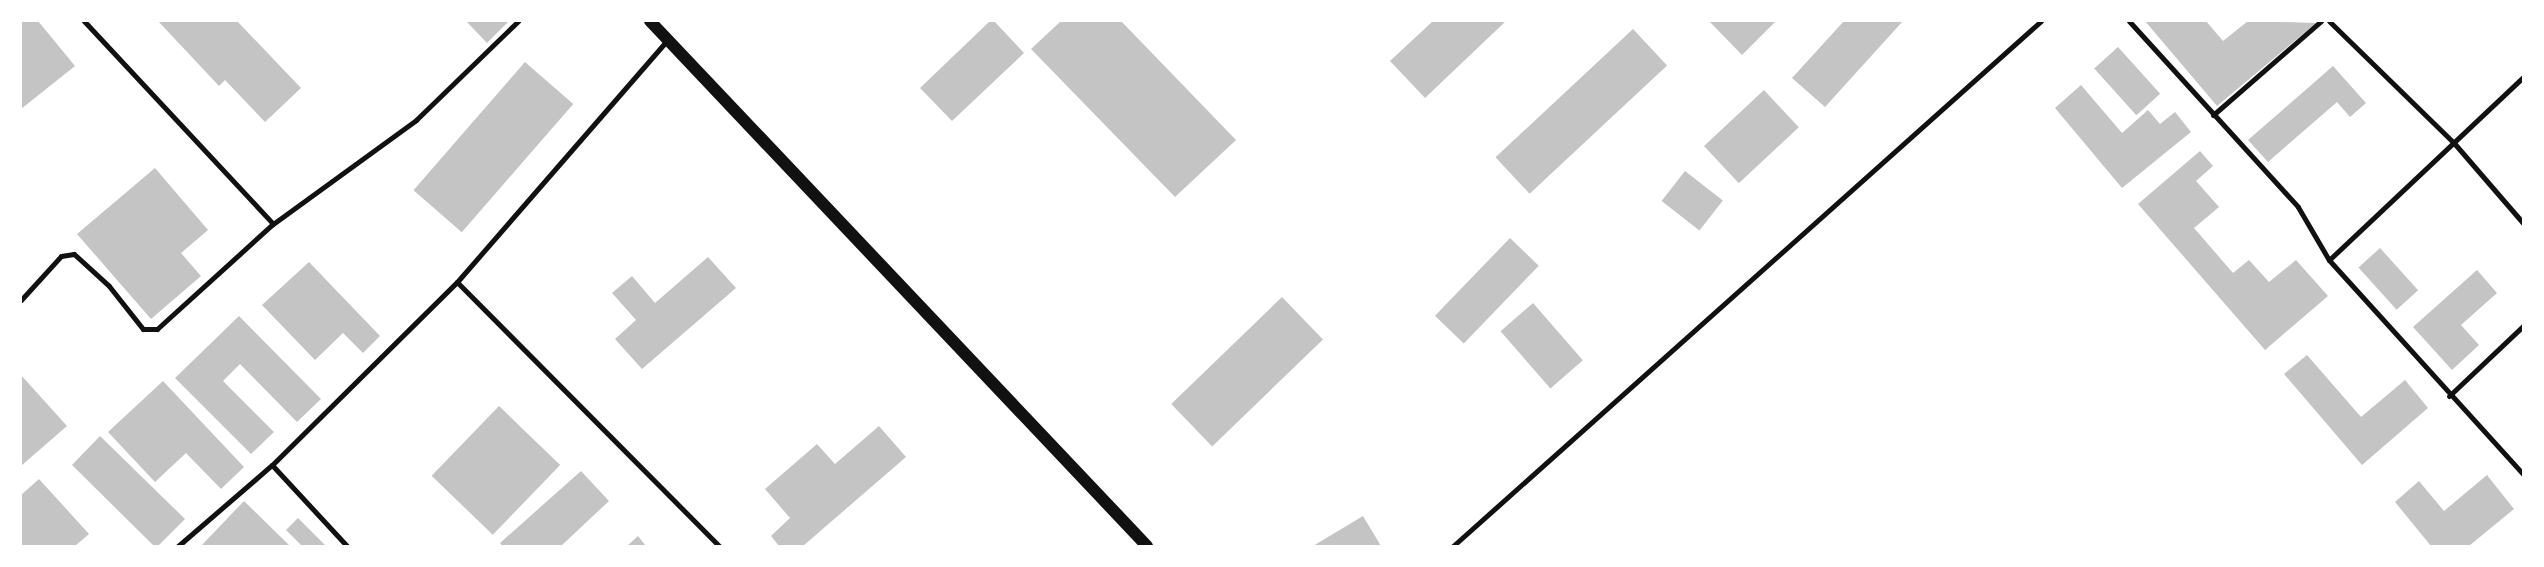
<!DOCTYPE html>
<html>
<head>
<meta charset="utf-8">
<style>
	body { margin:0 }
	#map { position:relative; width:2544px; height:567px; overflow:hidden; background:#fff; font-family:"Fira Sans Condensed",sans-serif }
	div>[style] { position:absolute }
	.building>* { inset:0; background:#c4c4c4; transform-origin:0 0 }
	.minor>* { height:5px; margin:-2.5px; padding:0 2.5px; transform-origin:2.5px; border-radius:2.5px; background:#111 }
	.primary>* { height:12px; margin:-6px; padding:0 6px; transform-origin:6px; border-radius:6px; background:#111 }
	span { translate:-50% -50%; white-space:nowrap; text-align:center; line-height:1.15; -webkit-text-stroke:5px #fff; paint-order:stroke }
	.frame { position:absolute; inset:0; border:22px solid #fff; pointer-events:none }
</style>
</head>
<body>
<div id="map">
	<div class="building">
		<div style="clip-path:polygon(21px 21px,38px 21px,75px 66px,21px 109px)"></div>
		<div style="clip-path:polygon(158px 21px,237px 21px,301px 88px,265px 122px,225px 80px,219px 86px)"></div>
		<div style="clip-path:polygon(466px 21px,509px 21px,487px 43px)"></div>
		<div style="clip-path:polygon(990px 21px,994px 21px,1024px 53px,952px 121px,920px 88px)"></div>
		<div style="clip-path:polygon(1061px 21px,1121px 21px,1236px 140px,1175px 197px,1031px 49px)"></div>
		<div style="clip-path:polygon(1433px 21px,1506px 21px,1425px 98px,1390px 61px)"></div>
		<div style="clip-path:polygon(1709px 21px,1776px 21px,1742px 55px)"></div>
		<div style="clip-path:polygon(1844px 21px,1903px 21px,1825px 107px,1792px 78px)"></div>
		<div style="clip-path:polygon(2145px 21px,2206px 21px,2223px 41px,2248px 21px,2316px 23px,2217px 106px)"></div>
		<div style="left:1633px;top:29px;width:50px;height:188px;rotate:47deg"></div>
		<div style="left:2118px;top:47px;width:63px;height:32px;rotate:48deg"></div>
		<div style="left:525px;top:62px;width:64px;height:170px;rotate:41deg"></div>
		<div style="clip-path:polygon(2333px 66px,2366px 103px,2350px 117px,2337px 102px,2268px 162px,2248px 140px)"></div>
		<div style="clip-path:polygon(2081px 85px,2122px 133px,2148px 110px,2160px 124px,2175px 112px,2191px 132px,2122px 188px,2055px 108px)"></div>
		<div style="left:1764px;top:90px;width:51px;height:82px;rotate:47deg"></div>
		<div style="clip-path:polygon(2200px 151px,2213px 166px,2196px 181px,2219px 207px,2194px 228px,2233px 273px,2249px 260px,2269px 282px,2296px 260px,2328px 296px,2265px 350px,2138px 204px)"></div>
		<div style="clip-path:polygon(155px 168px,208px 230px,181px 253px,201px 276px,151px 319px,77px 234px)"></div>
		<div style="left:1685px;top:171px;width:48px;height:38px;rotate:38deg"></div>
		<div style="left:1510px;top:238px;width:40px;height:108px;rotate:44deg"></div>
		<div style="left:2380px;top:248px;width:57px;height:29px;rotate:48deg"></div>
		<div style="clip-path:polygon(708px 257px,736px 288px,642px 369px,615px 339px,636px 320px,612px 293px,632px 276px,655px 303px)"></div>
		<div style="clip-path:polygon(309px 262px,380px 336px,363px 353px,343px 333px,315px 360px,262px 305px)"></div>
		<div style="clip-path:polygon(2477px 270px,2497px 293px,2461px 325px,2479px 345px,2452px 370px,2413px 327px)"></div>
		<div style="left:1282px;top:297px;width:59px;height:154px;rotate:46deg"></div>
		<div style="left:1533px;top:303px;width:76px;height:43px;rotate:49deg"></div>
		<div style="clip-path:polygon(239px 316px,321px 399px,297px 422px,240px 364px,223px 381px,274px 432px,251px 454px,175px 378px)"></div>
		<div style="clip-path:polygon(2307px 355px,2361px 417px,2405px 380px,2428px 408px,2362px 465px,2284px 374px)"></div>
		<div style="clip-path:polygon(21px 375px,67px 426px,21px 466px)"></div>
		<div style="clip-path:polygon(163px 381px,244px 467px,221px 489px,186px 453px,155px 482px,108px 432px)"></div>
		<div style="left:499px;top:406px;width:85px;height:97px;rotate:44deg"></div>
		<div style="clip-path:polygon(879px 426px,906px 457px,803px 546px,779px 546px,771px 536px,790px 518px,765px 489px,817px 444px,835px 464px)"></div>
		<div style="clip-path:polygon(100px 436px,185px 519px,158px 546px,154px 546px,72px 465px)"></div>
		<div style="clip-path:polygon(581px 471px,609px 501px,561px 546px,502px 546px,500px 543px)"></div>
		<div style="clip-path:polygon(2487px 475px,2514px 509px,2469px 546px,2431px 546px,2395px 502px,2419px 481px,2444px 511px)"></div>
		<div style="clip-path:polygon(39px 479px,89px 534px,75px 546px,21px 546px,21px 495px)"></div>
		<div style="clip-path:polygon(244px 501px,290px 546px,201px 546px)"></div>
		<div style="clip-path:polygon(1363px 516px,1381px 546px,1313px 546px)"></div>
		<div style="clip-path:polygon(298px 518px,326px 546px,302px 546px,286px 530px)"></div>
		<div style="clip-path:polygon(638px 536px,646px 546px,627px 546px)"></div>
	</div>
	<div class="minor">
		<div style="left:84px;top:21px;width:277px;rotate:47deg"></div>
		<div style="left:2129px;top:21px;width:251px;rotate:47.7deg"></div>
		<div style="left:2298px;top:207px;width:61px;rotate:59.7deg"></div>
		<div style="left:2329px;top:260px;width:289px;rotate:47.8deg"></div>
		<div style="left:2329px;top:21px;width:175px;rotate:44.3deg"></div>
		<div style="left:2454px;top:143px;width:106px;rotate:49.2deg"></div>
		<div style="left:2213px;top:115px;width:143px;rotate:-41deg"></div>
		<div style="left:2329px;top:260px;width:267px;rotate:-43.3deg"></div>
		<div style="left:457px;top:282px;width:372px;rotate:45.2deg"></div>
		<div style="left:21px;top:300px;width:59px;rotate:-47.7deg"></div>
		<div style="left:61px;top:256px;width:13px;rotate:-9deg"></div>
		<div style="left:74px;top:254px;width:47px;rotate:42.4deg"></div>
		<div style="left:109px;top:286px;width:55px;rotate:51.7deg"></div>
		<div style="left:143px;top:329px;width:14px"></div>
		<div style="left:157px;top:329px;width:156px;rotate:-42.2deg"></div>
		<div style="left:273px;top:224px;width:177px;rotate:-36deg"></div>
		<div style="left:416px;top:120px;width:142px;rotate:-44.1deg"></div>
		<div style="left:2449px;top:396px;width:102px;rotate:-43.4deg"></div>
		<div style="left:272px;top:465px;width:110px;rotate:47.2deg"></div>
		<div style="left:178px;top:546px;width:124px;rotate:-40.8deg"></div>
		<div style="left:272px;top:465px;width:260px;rotate:-44.7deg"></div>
		<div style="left:457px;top:282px;width:320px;rotate:-49deg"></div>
		<div style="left:1453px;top:546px;width:788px;rotate:-41.76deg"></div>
	</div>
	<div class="primary">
		<div style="left:650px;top:21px;width:723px;rotate:46.57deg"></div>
	</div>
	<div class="frame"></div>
</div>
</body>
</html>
